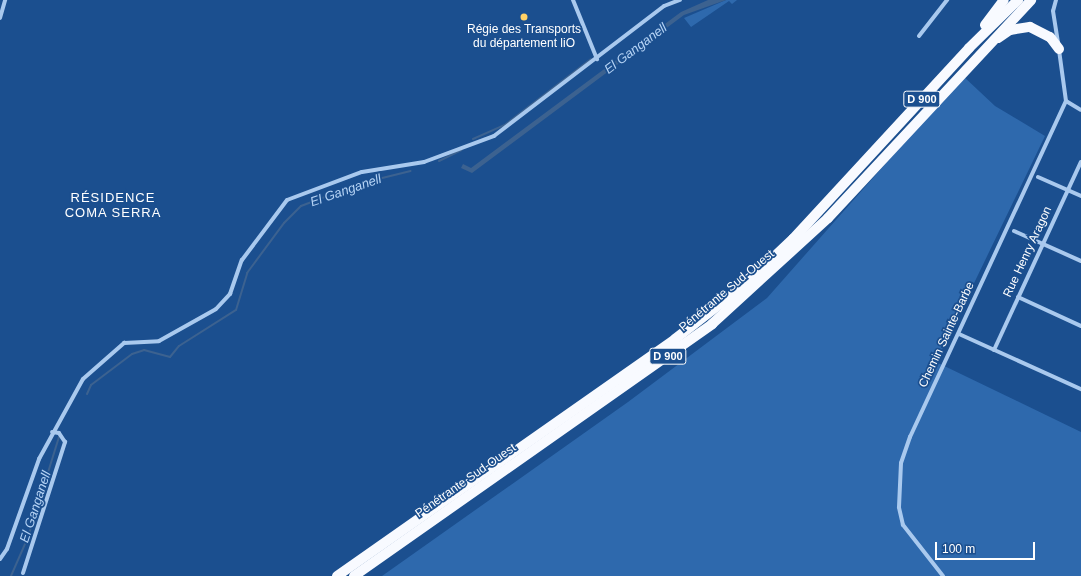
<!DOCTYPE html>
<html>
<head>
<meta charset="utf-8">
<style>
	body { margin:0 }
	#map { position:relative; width:1081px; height:576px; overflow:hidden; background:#1b4f8f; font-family:Arial,sans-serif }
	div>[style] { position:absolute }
	.green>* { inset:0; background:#2e69ad }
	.water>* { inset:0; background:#3c6290 }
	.stream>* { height:2px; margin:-1px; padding:0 1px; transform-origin:1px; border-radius:1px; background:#3c6290 }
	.minor>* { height:4px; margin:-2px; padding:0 2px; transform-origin:2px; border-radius:2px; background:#a9c9ee }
	.trunk>* { height:10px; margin:-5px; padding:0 5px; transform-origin:5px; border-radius:5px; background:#f8faff }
	.dots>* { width:11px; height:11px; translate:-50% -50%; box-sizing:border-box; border:2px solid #1b4f8f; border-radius:50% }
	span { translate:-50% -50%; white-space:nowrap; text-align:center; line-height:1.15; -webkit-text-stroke:3.5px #1b4f8f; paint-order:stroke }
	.shield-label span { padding:1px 3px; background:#1b4f8f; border:1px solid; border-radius:3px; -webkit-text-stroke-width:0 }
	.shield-label { font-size:11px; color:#fff; font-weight:700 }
	.poi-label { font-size:12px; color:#fff }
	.street-label { font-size:12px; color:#fff }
	.water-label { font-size:13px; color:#b5d3f5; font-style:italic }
	.neighbourhood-label { font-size:13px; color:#fff; letter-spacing:1px }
	.scale { position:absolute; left:935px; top:542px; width:100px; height:18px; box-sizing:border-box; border:2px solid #fff; border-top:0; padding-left:5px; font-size:12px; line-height:14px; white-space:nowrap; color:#fff; -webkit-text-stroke:3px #1b4f8f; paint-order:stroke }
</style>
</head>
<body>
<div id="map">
	<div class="green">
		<div style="clip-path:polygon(726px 0,737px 0,732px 4px,729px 1px,691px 27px,684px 18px)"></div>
		<div style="clip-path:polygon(963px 76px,995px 106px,1045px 136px,936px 362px,1081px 432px,1081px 576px,382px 576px,628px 402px,767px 298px)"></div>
	</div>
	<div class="water">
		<div style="clip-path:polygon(708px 0,726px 0,684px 15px,472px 173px,461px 168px,463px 164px,471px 168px,681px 12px)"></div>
	</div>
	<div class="stream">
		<div style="left:473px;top:139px;width:36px;rotate:-24deg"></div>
		<div style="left:506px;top:124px;width:107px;rotate:-37.4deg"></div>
		<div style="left:439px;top:161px;width:25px;rotate:-26deg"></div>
		<div style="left:87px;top:394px;width:10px;rotate:-66deg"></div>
		<div style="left:91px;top:385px;width:51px;rotate:-37.1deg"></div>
		<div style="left:132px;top:354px;width:13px;rotate:-18deg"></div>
		<div style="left:144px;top:350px;width:27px;rotate:15deg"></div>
		<div style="left:170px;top:357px;width:14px;rotate:-51deg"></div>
		<div style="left:179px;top:346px;width:67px;rotate:-32.3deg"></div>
		<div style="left:236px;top:310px;width:39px;rotate:-73deg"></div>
		<div style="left:247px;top:273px;width:62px;rotate:-53.5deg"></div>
		<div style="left:284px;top:223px;width:24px;rotate:-45deg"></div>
		<div style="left:301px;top:206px;width:65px;rotate:-20.7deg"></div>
		<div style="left:362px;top:183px;width:50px;rotate:-13.8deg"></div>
		<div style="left:11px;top:576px;width:43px;rotate:-66.4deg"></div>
		<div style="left:28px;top:537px;width:105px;rotate:-72.8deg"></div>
	</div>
	<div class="minor">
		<div style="left:573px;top:0;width:64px;rotate:67.9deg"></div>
		<div style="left:1056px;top:0;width:11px;rotate:105deg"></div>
		<div style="left:1053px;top:11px;width:32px;rotate:81deg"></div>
		<div style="left:0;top:18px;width:19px;rotate:-74deg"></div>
		<div style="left:919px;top:36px;width:46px;rotate:-52.1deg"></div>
		<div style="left:1059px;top:50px;width:51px;rotate:82.2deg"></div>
		<div style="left:1066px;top:101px;width:17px;rotate:31deg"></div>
		<div style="left:1038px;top:177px;width:47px;rotate:23.8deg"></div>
		<div style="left:1014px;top:231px;width:73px;rotate:24.1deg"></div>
		<div style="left:1018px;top:297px;width:69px;rotate:24.7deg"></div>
		<div style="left:959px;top:334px;width:134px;rotate:24.3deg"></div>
		<div style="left:994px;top:350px;width:207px;rotate:-65.2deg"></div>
		<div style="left:0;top:559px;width:12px;rotate:-55deg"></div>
		<div style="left:7px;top:549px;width:96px;rotate:-70.4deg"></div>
		<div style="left:39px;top:459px;width:91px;rotate:-61.2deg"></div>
		<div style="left:83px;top:379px;width:55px;rotate:-41.3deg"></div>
		<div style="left:124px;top:343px;width:35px;rotate:-3deg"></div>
		<div style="left:159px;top:341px;width:65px;rotate:-29.3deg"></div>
		<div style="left:216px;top:309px;width:21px;rotate:-47deg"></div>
		<div style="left:230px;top:294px;width:36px;rotate:-71deg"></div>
		<div style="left:242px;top:260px;width:75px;rotate:-53.1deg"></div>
		<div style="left:287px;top:200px;width:80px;rotate:-20.5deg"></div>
		<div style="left:362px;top:172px;width:63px;rotate:-9.2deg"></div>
		<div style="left:424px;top:162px;width:75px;rotate:-20.4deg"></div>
		<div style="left:494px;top:136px;width:214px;rotate:-37.4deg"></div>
		<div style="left:664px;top:6px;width:17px;rotate:-21deg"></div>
		<div style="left:23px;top:573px;width:138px;rotate:-72.2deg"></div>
		<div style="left:65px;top:442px;width:11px;rotate:-124deg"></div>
		<div style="left:59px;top:433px;width:7px;rotate:-172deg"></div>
		<div style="left:943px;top:576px;width:65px;rotate:-128.1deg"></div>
		<div style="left:903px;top:525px;width:18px;rotate:-103deg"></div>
		<div style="left:899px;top:507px;width:44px;rotate:-87.4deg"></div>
		<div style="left:901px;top:463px;width:28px;rotate:-71deg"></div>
		<div style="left:910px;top:437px;width:370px;rotate:-65.1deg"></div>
	</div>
	<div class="trunk">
		<div style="left:985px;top:25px;width:31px;rotate:-53deg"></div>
		<div style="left:998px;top:38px;width:14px;rotate:-34deg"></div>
		<div style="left:1010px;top:30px;width:20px;rotate:-9deg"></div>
		<div style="left:1030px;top:27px;width:22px;rotate:27deg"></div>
		<div style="left:1050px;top:37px;width:15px;rotate:53deg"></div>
		<div style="left:337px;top:576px;width:413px;rotate:-35deg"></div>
		<div style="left:675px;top:339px;width:85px;rotate:-37.8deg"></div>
		<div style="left:742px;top:287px;width:70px;rotate:-43.3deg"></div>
		<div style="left:793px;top:239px;width:260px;rotate:-47.3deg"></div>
		<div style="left:969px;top:48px;width:69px;rotate:-44.4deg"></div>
		<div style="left:354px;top:576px;width:438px;rotate:-35.1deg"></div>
		<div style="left:712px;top:324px;width:157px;rotate:-42.4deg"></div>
		<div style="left:828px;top:218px;width:298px;rotate:-47deg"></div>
	</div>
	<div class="dots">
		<div style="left:524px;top:17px;background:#ffd166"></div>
	</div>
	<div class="shield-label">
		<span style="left:922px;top:99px">D 900</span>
		<span style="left:668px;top:356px">D 900</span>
	</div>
	<div class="poi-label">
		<span style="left:524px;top:37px">Régie des Transports<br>du département liO</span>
	</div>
	<div class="street-label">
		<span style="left:1028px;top:252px;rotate:-65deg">Rue Henry Aragon</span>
		<span style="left:727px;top:291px;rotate:-40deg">Pénétrante Sud-Ouest</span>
		<span style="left:947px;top:335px;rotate:-65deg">Chemin Sainte-Barbe</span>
		<span style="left:466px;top:481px;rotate:-35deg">Pénétrante Sud-Ouest</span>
	</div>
	<div class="water-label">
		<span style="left:636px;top:49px;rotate:-37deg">El Ganganell</span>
		<span style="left:346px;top:191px;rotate:-19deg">El Ganganell</span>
		<span style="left:36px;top:507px;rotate:-72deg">El Ganganell</span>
	</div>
	<div class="neighbourhood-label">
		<span style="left:113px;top:206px">RÉSIDENCE<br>COMA SERRA</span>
	</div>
	<div class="scale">100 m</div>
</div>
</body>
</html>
